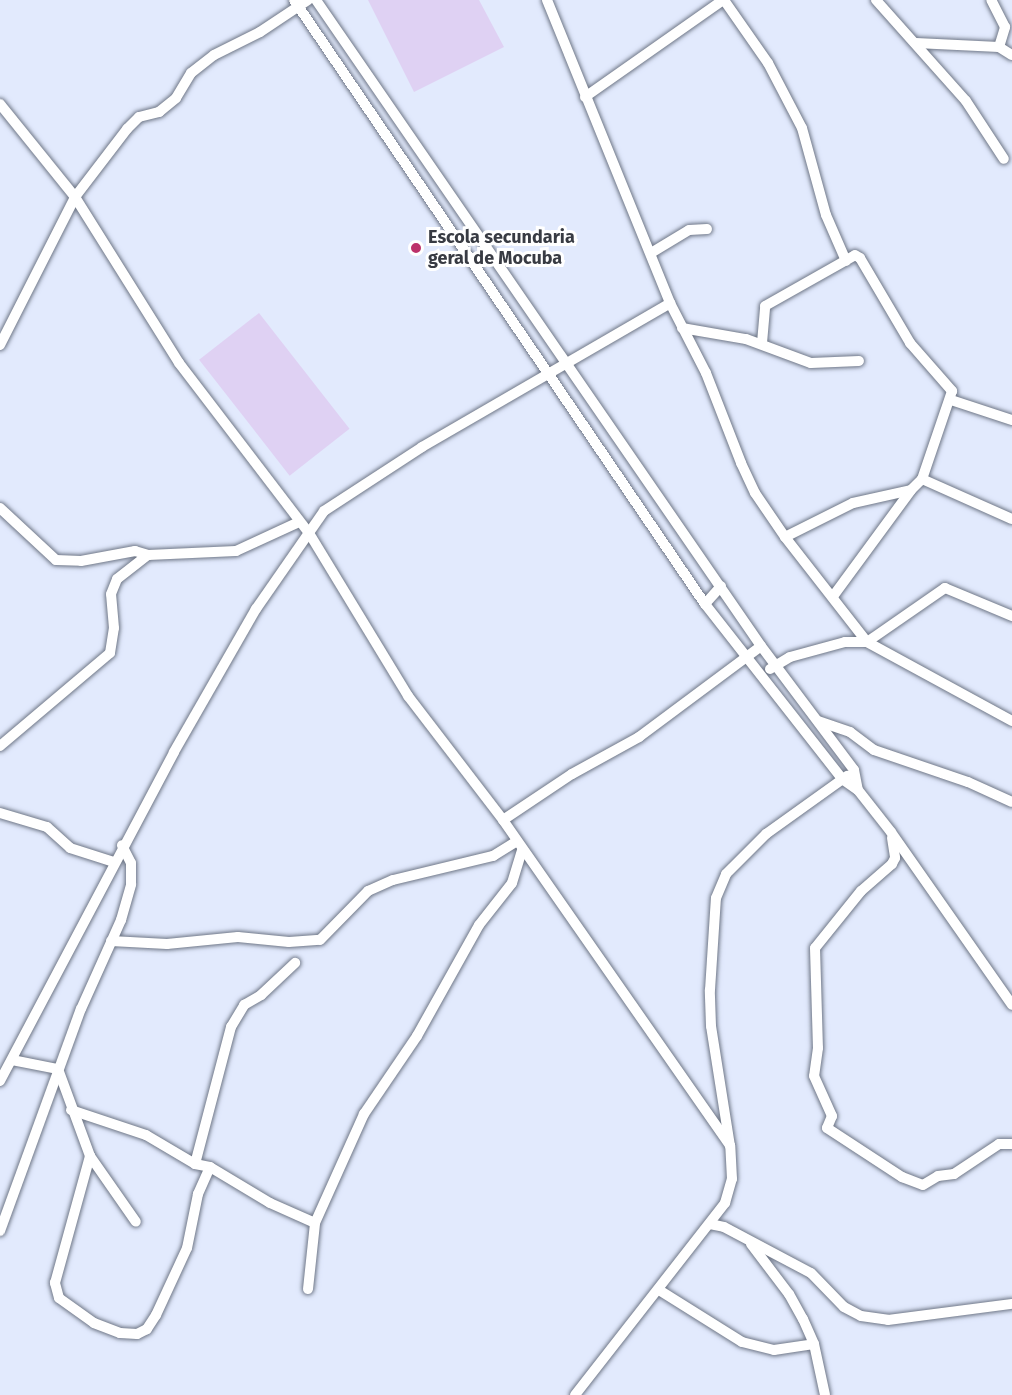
<!DOCTYPE html>
<html>
<head>
<meta charset="utf-8">
<style>
	body { margin:0 }
	#map { position:relative; width:1012px; height:1395px; overflow:hidden; background:#e2eafd; font-family:"Fira Sans",sans-serif }
	div>[style] { position:absolute }
	.green>* { inset:0; background:#dfd1f3; transform-origin:0 0 }
	.roads { filter:drop-shadow(0 0 2px #6f7787) drop-shadow(0 0 2px #6f7787) }
	.minor>* { height:10px; margin:-5px; padding:0 5px; transform-origin:5px; border-radius:5px; background:#fff }
	.dots>* { width:16px; height:16px; translate:-50% -50%; box-sizing:border-box; border:3px solid #fff; border-radius:50% }
	span { translate:-50% -50%; white-space:nowrap; text-align:center; line-height:1.15; -webkit-text-stroke:6px #fff; paint-order:stroke }
	.poi-label { font-size:18px; color:#383b43; font-weight:700 }
	.left { translate:0 -50%; text-align:left }
</style>
</head>
<body>
<div id="map">
	<div class="green">
		<div style="clip-path:polygon(368px 0,479px 0,504px 47px,414px 92px)"></div>
		<div style="left:259px;top:313px;width:147px;height:76px;rotate:52deg"></div>
	</div>
	<div class="roads">
		<div class="minor">
			<div style="left:294px;top:0;width:731px;rotate:55.77deg"></div>
			<div style="left:705px;top:604px;width:222px;rotate:51.9deg"></div>
			<div style="left:842px;top:779px;width:19px;rotate:35deg"></div>
			<div style="left:858px;top:790px;width:53px;rotate:51.8deg"></div>
			<div style="left:891px;top:832px;width:211px;rotate:55deg"></div>
			<div style="left:316px;top:0;width:784px;rotate:55.44deg"></div>
			<div style="left:761px;top:646px;width:155px;rotate:53.1deg"></div>
			<div style="left:854px;top:770px;width:20px;rotate:79deg"></div>
			<div style="left:547px;top:0;width:327px;rotate:67.9deg"></div>
			<div style="left:670px;top:303px;width:79px;rotate:62.8deg"></div>
			<div style="left:706px;top:373px;width:97px;rotate:68.7deg"></div>
			<div style="left:741px;top:463px;width:33px;rotate:65deg"></div>
			<div style="left:755px;top:493px;width:53px;rotate:55.7deg"></div>
			<div style="left:785px;top:537px;width:76px;rotate:-26.6deg"></div>
			<div style="left:853px;top:503px;width:59px;rotate:-12.6deg"></div>
			<div style="left:911px;top:490px;width:16px;rotate:-45deg"></div>
			<div style="left:922px;top:479px;width:98px;rotate:24deg"></div>
			<div style="left:724px;top:0;width:77px;rotate:55.1deg"></div>
			<div style="left:768px;top:63px;width:73px;rotate:62.4deg"></div>
			<div style="left:802px;top:128px;width:90px;rotate:74.6deg"></div>
			<div style="left:826px;top:215px;width:50px;rotate:66.5deg"></div>
			<div style="left:876px;top:0;width:135px;rotate:48.3deg"></div>
			<div style="left:966px;top:101px;width:69px;rotate:56.8deg"></div>
			<div style="left:916px;top:43px;width:83px;rotate:2.8deg"></div>
			<div style="left:999px;top:47px;width:21px;rotate:-73deg"></div>
			<div style="left:1005px;top:27px;width:30px;rotate:-117deg"></div>
			<div style="left:999px;top:47px;width:15px;rotate:32deg"></div>
			<div style="left:585px;top:97px;width:169px;rotate:-35.1deg"></div>
			<div style="left:0;top:104px;width:119px;rotate:51.1deg"></div>
			<div style="left:75px;top:197px;width:196px;rotate:57.9deg"></div>
			<div style="left:179px;top:363px;width:214px;rotate:52.6deg"></div>
			<div style="left:309px;top:533px;width:191px;rotate:58.7deg"></div>
			<div style="left:408px;top:696px;width:156px;rotate:52.5deg"></div>
			<div style="left:503px;top:820px;width:397px;rotate:55.1deg"></div>
			<div style="left:651px;top:253px;width:44px;rotate:-31.2deg"></div>
			<div style="left:689px;top:230px;width:18px;rotate:-3deg"></div>
			<div style="left:682px;top:328px;width:65px;rotate:9.8deg"></div>
			<div style="left:746px;top:339px;width:69px;rotate:20.3deg"></div>
			<div style="left:811px;top:363px;width:48px;rotate:-2.4deg"></div>
			<div style="left:762px;top:343px;width:37px;rotate:-85deg"></div>
			<div style="left:765px;top:306px;width:103px;rotate:-29.5deg"></div>
			<div style="left:855px;top:255px;width:6px;rotate:31deg"></div>
			<div style="left:860px;top:258px;width:99px;rotate:59.5deg"></div>
			<div style="left:910px;top:343px;width:64px;rotate:48.8deg"></div>
			<div style="left:952px;top:391px;width:93px;rotate:108.8deg"></div>
			<div style="left:0;top:345px;width:166px;rotate:-63.1deg"></div>
			<div style="left:75px;top:197px;width:86px;rotate:-52.6deg"></div>
			<div style="left:127px;top:129px;width:17px;rotate:-45deg"></div>
			<div style="left:139px;top:117px;width:21px;rotate:-14deg"></div>
			<div style="left:159px;top:112px;width:22px;rotate:-39deg"></div>
			<div style="left:176px;top:98px;width:29px;rotate:-59deg"></div>
			<div style="left:191px;top:73px;width:29px;rotate:-38deg"></div>
			<div style="left:214px;top:55px;width:51px;rotate:-26.6deg"></div>
			<div style="left:260px;top:32px;width:58px;rotate:-33.7deg"></div>
			<div style="left:951px;top:400px;width:64px;rotate:18.2deg"></div>
			<div style="left:0;top:508px;width:76px;rotate:42.9deg"></div>
			<div style="left:56px;top:560px;width:25px;rotate:2deg"></div>
			<div style="left:81px;top:561px;width:55px;rotate:-10.5deg"></div>
			<div style="left:135px;top:551px;width:14px;rotate:17deg"></div>
			<div style="left:148px;top:555px;width:88px;rotate:-2.6deg"></div>
			<div style="left:236px;top:551px;width:69px;rotate:-24.7deg"></div>
			<div style="left:785px;top:537px;width:133px;rotate:52deg"></div>
			<div style="left:867px;top:642px;width:95px;rotate:-34.7deg"></div>
			<div style="left:945px;top:588px;width:73px;rotate:22.7deg"></div>
			<div style="left:834px;top:595px;width:130px;rotate:-53.7deg"></div>
			<div style="left:705px;top:604px;width:24px;rotate:-48deg"></div>
			<div style="left:770px;top:669px;width:23px;rotate:-31deg"></div>
			<div style="left:790px;top:657px;width:57px;rotate:-15.3deg"></div>
			<div style="left:845px;top:642px;width:22px"></div>
			<div style="left:867px;top:642px;width:165px;rotate:28.6deg"></div>
			<div style="left:818px;top:721px;width:34px;rotate:19deg"></div>
			<div style="left:850px;top:732px;width:30px;rotate:37deg"></div>
			<div style="left:874px;top:750px;width:99px;rotate:18.8deg"></div>
			<div style="left:968px;top:782px;width:48px;rotate:24.4deg"></div>
			<div style="left:0;top:746px;width:144px;rotate:-40.2deg"></div>
			<div style="left:110px;top:653px;width:25px;rotate:-81deg"></div>
			<div style="left:114px;top:628px;width:34px;rotate:-95deg"></div>
			<div style="left:111px;top:594px;width:16px;rotate:-68deg"></div>
			<div style="left:117px;top:579px;width:39px;rotate:-38deg"></div>
			<div style="left:0;top:813px;width:49px;rotate:16.6deg"></div>
			<div style="left:47px;top:827px;width:31px;rotate:42deg"></div>
			<div style="left:70px;top:848px;width:46px;rotate:17.7deg"></div>
			<div style="left:503px;top:820px;width:83px;rotate:-33.7deg"></div>
			<div style="left:572px;top:774px;width:77px;rotate:-28.9deg"></div>
			<div style="left:639px;top:737px;width:152px;rotate:-36.7deg"></div>
			<div style="left:892px;top:838px;width:20px;rotate:81deg"></div>
			<div style="left:895px;top:858px;width:7px;rotate:117deg"></div>
			<div style="left:892px;top:864px;width:41px;rotate:138.9deg"></div>
			<div style="left:861px;top:891px;width:73px;rotate:128.9deg"></div>
			<div style="left:815px;top:948px;width:100px;rotate:88.3deg"></div>
			<div style="left:818px;top:1048px;width:28px;rotate:98deg"></div>
			<div style="left:814px;top:1076px;width:44px;rotate:65.8deg"></div>
			<div style="left:832px;top:1116px;width:13px;rotate:113deg"></div>
			<div style="left:827px;top:1128px;width:90px;rotate:33.2deg"></div>
			<div style="left:902px;top:1177px;width:22px;rotate:21deg"></div>
			<div style="left:923px;top:1185px;width:17px;rotate:-31deg"></div>
			<div style="left:938px;top:1176px;width:16px;rotate:-7deg"></div>
			<div style="left:954px;top:1174px;width:54px;rotate:-33.7deg"></div>
			<div style="left:999px;top:1144px;width:13px"></div>
			<div style="left:111px;top:941px;width:56px;rotate:3.1deg"></div>
			<div style="left:167px;top:944px;width:71px;rotate:-5.6deg"></div>
			<div style="left:238px;top:937px;width:51px;rotate:5.6deg"></div>
			<div style="left:289px;top:942px;width:31px;rotate:-4deg"></div>
			<div style="left:320px;top:940px;width:69px;rotate:-45.6deg"></div>
			<div style="left:368px;top:891px;width:27px;rotate:-24deg"></div>
			<div style="left:393px;top:880px;width:103px;rotate:-13.5deg"></div>
			<div style="left:493px;top:856px;width:28px;rotate:-32deg"></div>
			<div style="left:12px;top:1060px;width:47px;rotate:11.1deg"></div>
			<div style="left:58px;top:1069px;width:93px;rotate:69.8deg"></div>
			<div style="left:90px;top:1156px;width:80px;rotate:55.1deg"></div>
			<div style="left:0;top:1081px;width:372px;rotate:-62.1deg"></div>
			<div style="left:174px;top:752px;width:165px;rotate:-60.2deg"></div>
			<div style="left:256px;top:609px;width:119px;rotate:-55.2deg"></div>
			<div style="left:324px;top:511px;width:117px;rotate:-33.1deg"></div>
			<div style="left:422px;top:447px;width:287px;rotate:-30.1deg"></div>
			<div style="left:71px;top:1110px;width:79px;rotate:18.4deg"></div>
			<div style="left:146px;top:1135px;width:57px;rotate:30.6deg"></div>
			<div style="left:195px;top:1164px;width:15px;rotate:11deg"></div>
			<div style="left:210px;top:1167px;width:30px;rotate:114deg"></div>
			<div style="left:198px;top:1194px;width:55px;rotate:101.5deg"></div>
			<div style="left:187px;top:1248px;width:74px;rotate:114.8deg"></div>
			<div style="left:156px;top:1315px;width:17px;rotate:123deg"></div>
			<div style="left:147px;top:1329px;width:11px;rotate:153deg"></div>
			<div style="left:137px;top:1334px;width:17px;rotate:-177deg"></div>
			<div style="left:120px;top:1333px;width:28px;rotate:-159deg"></div>
			<div style="left:94px;top:1323px;width:43px;rotate:-144.5deg"></div>
			<div style="left:59px;top:1298px;width:16px;rotate:-105deg"></div>
			<div style="left:55px;top:1283px;width:132px;rotate:-74.6deg"></div>
			<div style="left:195px;top:1164px;width:142px;rotate:-75.3deg"></div>
			<div style="left:231px;top:1027px;width:26px;rotate:-59deg"></div>
			<div style="left:244px;top:1005px;width:20px;rotate:-30deg"></div>
			<div style="left:261px;top:995px;width:47px;rotate:-43.3deg"></div>
			<div style="left:210px;top:1167px;width:70px;rotate:31deg"></div>
			<div style="left:270px;top:1203px;width:49px;rotate:24deg"></div>
			<div style="left:710px;top:1224px;width:14px;rotate:12deg"></div>
			<div style="left:724px;top:1227px;width:98px;rotate:27.9deg"></div>
			<div style="left:811px;top:1273px;width:47px;rotate:45.9deg"></div>
			<div style="left:844px;top:1307px;width:19px;rotate:28deg"></div>
			<div style="left:861px;top:1316px;width:27px;rotate:8deg"></div>
			<div style="left:888px;top:1320px;width:125px;rotate:-7.4deg"></div>
			<div style="left:0;top:1231px;width:236px;rotate:-70deg"></div>
			<div style="left:81px;top:1009px;width:98px;rotate:-65.8deg"></div>
			<div style="left:121px;top:920px;width:37px;rotate:-74deg"></div>
			<div style="left:131px;top:884px;width:21px;rotate:-90deg"></div>
			<div style="left:131px;top:863px;width:20px;rotate:-117deg"></div>
			<div style="left:751px;top:1244px;width:63px;rotate:52.8deg"></div>
			<div style="left:789px;top:1294px;width:29px;rotate:61deg"></div>
			<div style="left:803px;top:1319px;width:27px;rotate:66deg"></div>
			<div style="left:814px;top:1344px;width:52px;rotate:77.8deg"></div>
			<div style="left:308px;top:1289px;width:66px;rotate:-83.9deg"></div>
			<div style="left:315px;top:1223px;width:120px;rotate:-65.8deg"></div>
			<div style="left:364px;top:1114px;width:94px;rotate:-55.8deg"></div>
			<div style="left:417px;top:1036px;width:127px;rotate:-60.8deg"></div>
			<div style="left:479px;top:925px;width:53px;rotate:-51.8deg"></div>
			<div style="left:512px;top:883px;width:34px;rotate:-73deg"></div>
			<div style="left:659px;top:1290px;width:98px;rotate:32.1deg"></div>
			<div style="left:742px;top:1342px;width:33px;rotate:14deg"></div>
			<div style="left:774px;top:1350px;width:40px;rotate:-8.5deg"></div>
			<div style="left:575px;top:1395px;width:244px;rotate:-52deg"></div>
			<div style="left:725px;top:1203px;width:25px;rotate:-74deg"></div>
			<div style="left:732px;top:1179px;width:33px;rotate:-93deg"></div>
			<div style="left:730px;top:1146px;width:121px;rotate:-99deg"></div>
			<div style="left:711px;top:1026px;width:36px;rotate:-92deg"></div>
			<div style="left:710px;top:990px;width:92px;rotate:-86.3deg"></div>
			<div style="left:716px;top:898px;width:26px;rotate:-67deg"></div>
			<div style="left:726px;top:874px;width:57px;rotate:-45deg"></div>
			<div style="left:766px;top:834px;width:100px;rotate:-35.6deg"></div>
		</div>
	</div>
	<div class="dots">
		<div style="left:416px;top:248px;background:#bc316a"></div>
	</div>
	<div class="poi-label">
		<span class="left" style="left:428px;top:248px">Escola secundaria<br>geral de Mocuba</span>
	</div>
</div>
</body>
</html>
